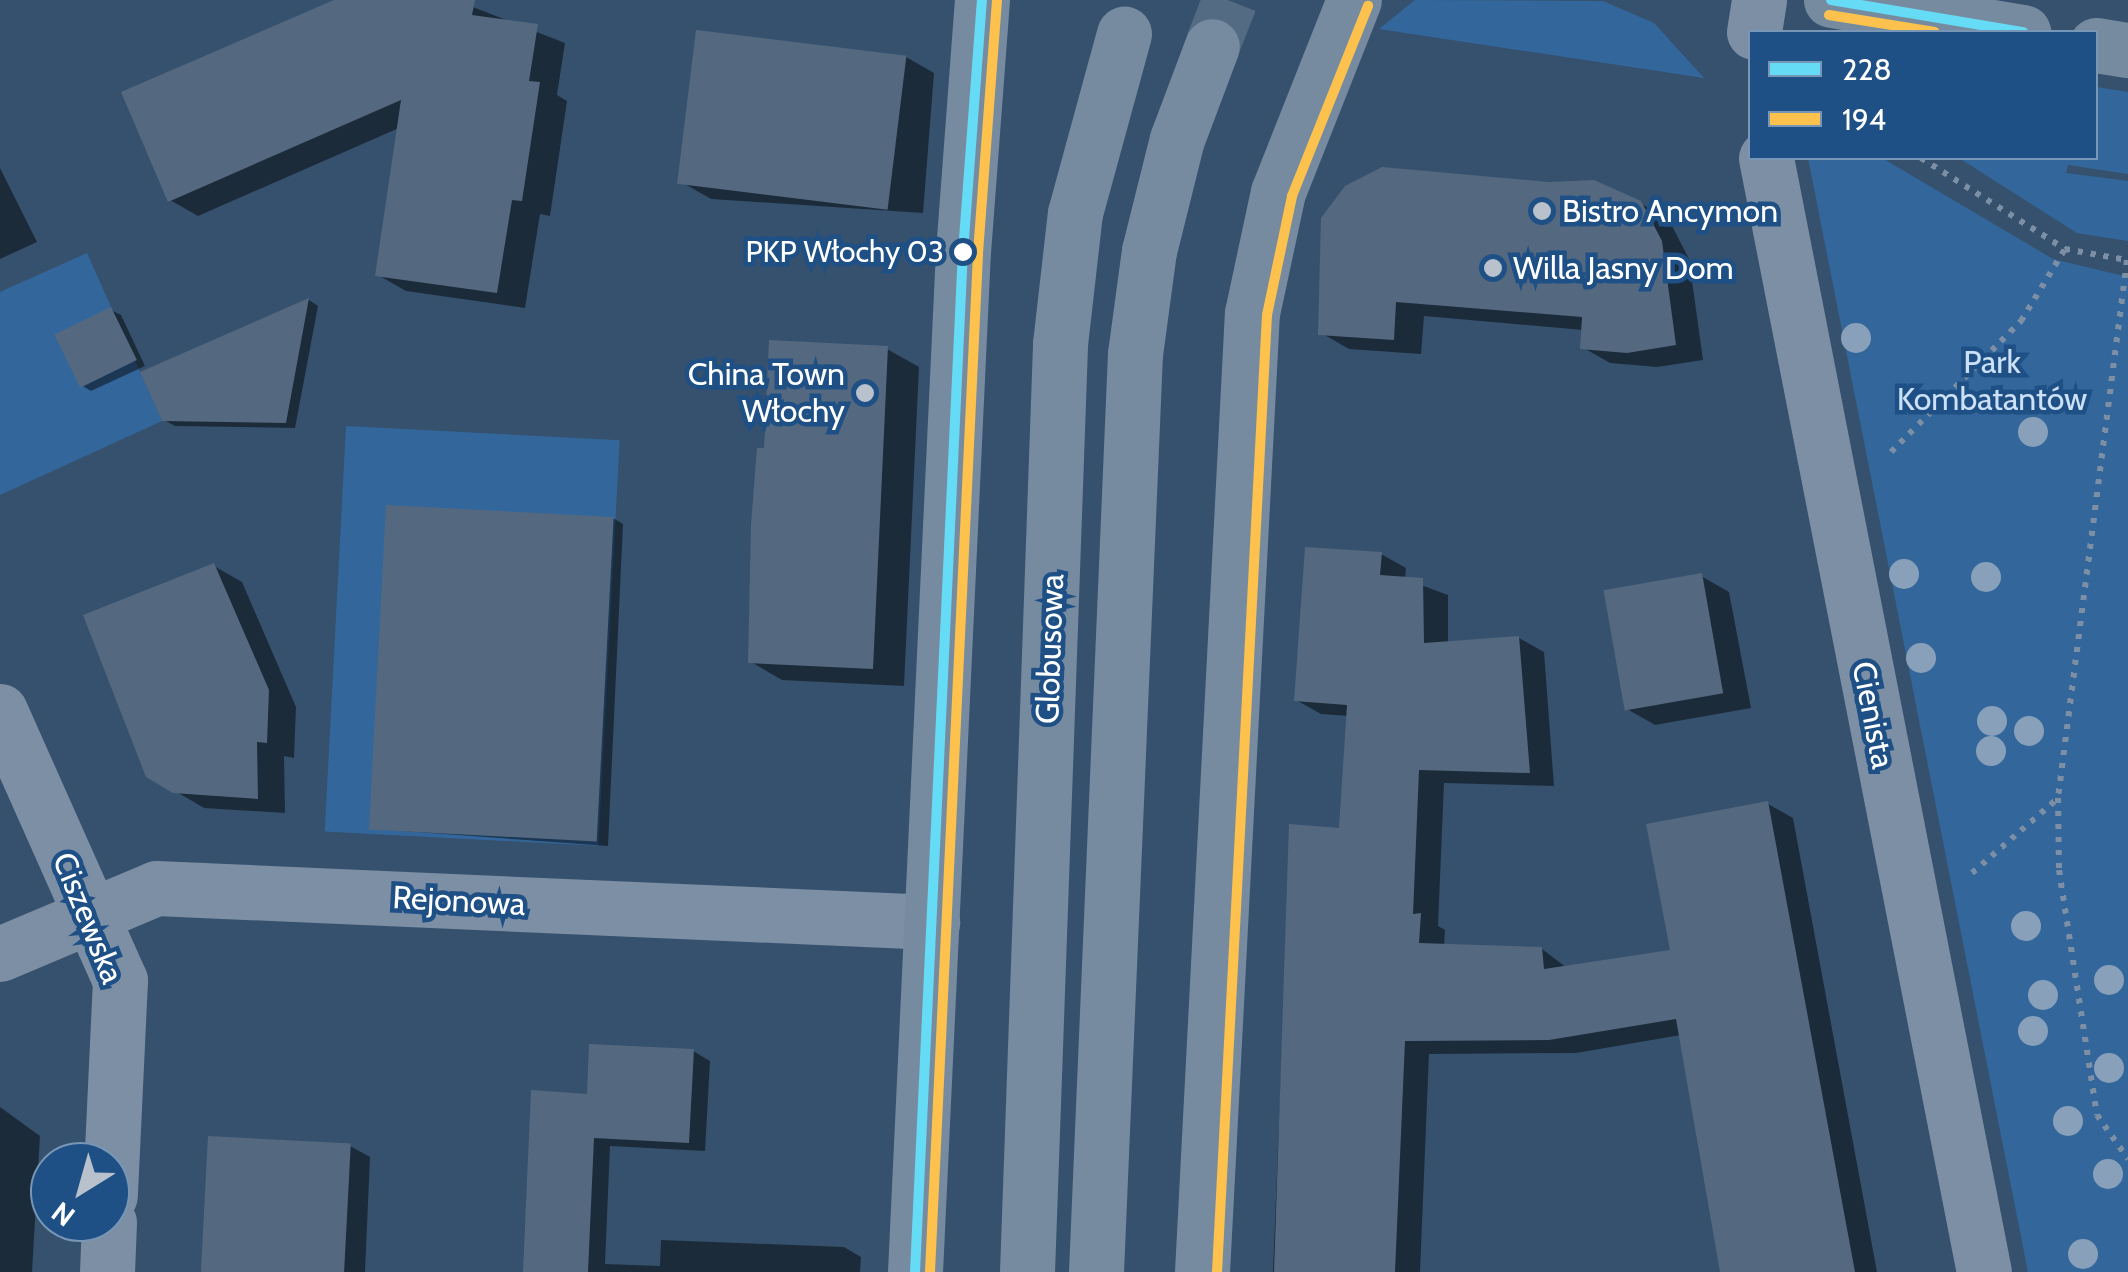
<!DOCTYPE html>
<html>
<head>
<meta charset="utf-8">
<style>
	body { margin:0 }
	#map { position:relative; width:2128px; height:1272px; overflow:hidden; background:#36516e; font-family:Cabin,sans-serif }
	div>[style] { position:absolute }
	.green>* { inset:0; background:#33679c; transform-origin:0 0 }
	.shadow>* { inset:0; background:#0007 }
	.building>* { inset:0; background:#546980; transform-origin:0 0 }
	.secondary-tunnel>* { height:55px; margin-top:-27.5px; transform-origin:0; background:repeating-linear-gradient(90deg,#546b84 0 55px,transparent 0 83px) }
	.path>* { height:6px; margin-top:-3px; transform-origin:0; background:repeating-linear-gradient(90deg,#7d8fa4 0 5px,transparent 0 13px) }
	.street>* { height:55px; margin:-27.5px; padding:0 27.5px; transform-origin:27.5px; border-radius:27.5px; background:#7d8fa4 }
	.secondary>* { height:55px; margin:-27.5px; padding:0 27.5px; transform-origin:27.5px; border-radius:27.5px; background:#778ba0 }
	.bus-1>* { height:10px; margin:-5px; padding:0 5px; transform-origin:5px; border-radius:5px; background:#66dbf5 }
	.bus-2>* { height:10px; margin:-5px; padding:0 5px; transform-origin:5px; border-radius:5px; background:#fcc24d }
	.trees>* { width:30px; height:30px; margin:-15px; border-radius:50%; background:#88a0ba }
	.dots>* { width:28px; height:28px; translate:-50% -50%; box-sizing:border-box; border:5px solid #1e5086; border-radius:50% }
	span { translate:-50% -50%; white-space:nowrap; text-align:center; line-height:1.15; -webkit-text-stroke:9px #1e5086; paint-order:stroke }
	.bus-label { font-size:30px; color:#fff }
	.right { translate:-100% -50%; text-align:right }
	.poi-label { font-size:32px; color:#fff }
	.left { translate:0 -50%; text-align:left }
	.park-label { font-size:32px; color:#cce1f8 }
	.street-label { font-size:32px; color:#fff }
	.legend { position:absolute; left:1748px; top:30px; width:350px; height:130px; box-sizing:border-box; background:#1e5086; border:2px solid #7896b6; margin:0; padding:12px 18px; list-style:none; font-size:30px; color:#fff }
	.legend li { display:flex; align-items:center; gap:20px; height:50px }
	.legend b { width:50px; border:2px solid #7896b6 }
	.north { position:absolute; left:30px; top:1142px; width:100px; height:100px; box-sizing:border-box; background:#1e5086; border:2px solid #7896b6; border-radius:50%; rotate:217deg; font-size:28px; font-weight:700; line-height:40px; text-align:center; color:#fff }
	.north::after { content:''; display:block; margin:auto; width:35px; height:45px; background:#b9c2cc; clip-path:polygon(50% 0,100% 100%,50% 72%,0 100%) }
</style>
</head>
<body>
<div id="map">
	<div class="green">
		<div style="clip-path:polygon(1415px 0,1603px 1px,1654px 23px,1704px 78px,1379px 29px)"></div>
		<div style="clip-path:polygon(2096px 87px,2128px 92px,2128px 174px,2068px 165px,2066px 173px,2128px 181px,2128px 241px,2077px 233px,1959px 158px,2096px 158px)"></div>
		<div style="clip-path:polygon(1808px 158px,1882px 158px,2053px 259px,2128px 277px,2128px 1272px,2028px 1272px)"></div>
		<div style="clip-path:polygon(87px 253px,162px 421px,0 495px,0 292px)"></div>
		<div style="left:346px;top:426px;width:274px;height:406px;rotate:3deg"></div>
	</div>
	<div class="shadow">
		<div style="clip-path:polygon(340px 0,473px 7px,565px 43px,557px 95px,567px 101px,550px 216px,540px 214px,525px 308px,406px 291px,378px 275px,399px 128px,198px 216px,170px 200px)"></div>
		<div style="clip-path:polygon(906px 57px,934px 73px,923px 213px,711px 199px,683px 183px)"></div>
		<div style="clip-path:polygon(0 168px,37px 242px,0 259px)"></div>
		<div style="clip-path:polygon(1640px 203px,1669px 220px,1689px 259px,1703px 360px,1657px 367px,1610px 363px,1582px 347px,1583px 330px,1424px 316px,1421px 354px,1349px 349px,1321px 333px,1324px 218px)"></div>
		<div style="clip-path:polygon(309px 300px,318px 306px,295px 428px,175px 426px,164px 420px,144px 373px)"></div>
		<div style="clip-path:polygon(111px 310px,121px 315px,145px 366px,91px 391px,81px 385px)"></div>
		<div style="clip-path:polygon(887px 349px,919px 367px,904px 686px,782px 680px,751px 662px,766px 451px)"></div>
		<div style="clip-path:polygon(613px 518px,623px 524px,608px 846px,375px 829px)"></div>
		<div style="clip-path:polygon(1381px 554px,1406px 568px,1405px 579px,1448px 595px,1448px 644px,1519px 638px,1544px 652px,1554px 786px,1444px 783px,1438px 926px,1445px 930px,1444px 947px,1542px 949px,1567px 968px,1673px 952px,1768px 804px,1793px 818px,1877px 1272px,1747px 1272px,1681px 1035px,1576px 1053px,1429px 1054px,1420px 1272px,1273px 1272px,1291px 827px,1341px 830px,1349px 716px,1321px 714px,1296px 700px)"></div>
		<div style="clip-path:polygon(214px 566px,242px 582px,296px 707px,294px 758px,284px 756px,285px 813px,204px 808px,148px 775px)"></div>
		<div style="clip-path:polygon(1701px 576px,1729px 592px,1751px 708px,1655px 725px,1627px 709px)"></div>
		<div style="clip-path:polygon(693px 1051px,710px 1061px,705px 1151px,610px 1146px,605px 1264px,660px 1266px,661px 1240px,844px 1247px,861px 1257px,860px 1272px,525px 1272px,589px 1096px)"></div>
		<div style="clip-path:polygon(0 1107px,40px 1136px,32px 1272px,0 1272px)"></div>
		<div style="clip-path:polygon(350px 1146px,370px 1157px,365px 1272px,207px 1272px)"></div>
	</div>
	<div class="building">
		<div style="clip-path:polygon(334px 0,475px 0,472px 15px,538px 24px,529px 81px,540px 82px,522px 201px,512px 200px,497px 293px,375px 276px,401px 100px,168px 202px,121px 92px)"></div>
		<div style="left:696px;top:30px;width:212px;height:155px;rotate:7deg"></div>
		<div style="clip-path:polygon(1382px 167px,1549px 182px,1594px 180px,1641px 201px,1662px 241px,1676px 345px,1627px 353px,1580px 349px,1582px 317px,1396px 302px,1394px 340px,1318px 335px,1321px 218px,1345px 186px)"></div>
		<div style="clip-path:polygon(309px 298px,286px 423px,162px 421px,140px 372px)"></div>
		<div style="left:111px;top:307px;width:59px;height:63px;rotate:64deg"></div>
		<div style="clip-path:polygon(769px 340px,888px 346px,873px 669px,748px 663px,751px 525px,757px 448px,764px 448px)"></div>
		<div style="left:386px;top:505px;width:228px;height:325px;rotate:3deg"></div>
		<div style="clip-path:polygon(1305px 547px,1382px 552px,1380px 575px,1423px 578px,1424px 643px,1519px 636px,1530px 773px,1419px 770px,1413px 914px,1421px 913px,1419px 943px,1542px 947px,1544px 969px,1670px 950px,1646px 824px,1768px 801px,1855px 1272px,1720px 1272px,1676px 1019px,1549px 1040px,1405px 1041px,1395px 1272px,1274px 1272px,1289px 824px,1339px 828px,1347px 705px,1294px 701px)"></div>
		<div style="clip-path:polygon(214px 563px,269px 690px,267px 743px,257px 742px,258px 799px,173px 793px,146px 777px,83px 615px)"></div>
		<div style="left:1702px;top:573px;width:122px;height:100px;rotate:80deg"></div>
		<div style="clip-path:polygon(589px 1044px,694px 1049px,689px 1143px,594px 1138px,588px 1272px,523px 1272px,531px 1090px,587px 1094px)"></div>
		<div style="left:208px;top:1136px;width:143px;height:136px;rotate:3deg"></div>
	</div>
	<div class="secondary-tunnel">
		<div style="left:1212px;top:46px;width:49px;rotate:-68.6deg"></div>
	</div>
	<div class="path">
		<div style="left:1921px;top:158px;width:170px;rotate:32.3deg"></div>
		<div style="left:2065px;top:249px;width:63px;rotate:10.1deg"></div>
		<div style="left:2127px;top:260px;width:542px;rotate:97.31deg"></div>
		<div style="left:2058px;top:798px;width:72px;rotate:89.2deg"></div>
		<div style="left:2059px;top:870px;width:248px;rotate:81.2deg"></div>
		<div style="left:2097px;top:1115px;width:54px;rotate:54.8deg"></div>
		<div style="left:1891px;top:452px;width:185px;rotate:-45.2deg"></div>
		<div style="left:2021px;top:321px;width:84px;rotate:-58.6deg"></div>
		<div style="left:1972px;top:873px;width:113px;rotate:-41deg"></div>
	</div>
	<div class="street">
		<div style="left:1754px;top:32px;width:32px;rotate:-81deg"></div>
		<div style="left:1766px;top:158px;width:1135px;rotate:78.93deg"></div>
		<div style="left:0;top:711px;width:295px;rotate:66deg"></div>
		<div style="left:120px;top:980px;width:216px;rotate:92.7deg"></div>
		<div style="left:0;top:954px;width:169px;rotate:-22.9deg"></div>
		<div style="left:156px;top:888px;width:777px;rotate:2.51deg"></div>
		<div style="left:107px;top:1272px;width:50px;rotate:-87.7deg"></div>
	</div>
	<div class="secondary">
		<div style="left:1831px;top:0;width:195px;rotate:9.5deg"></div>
		<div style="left:2096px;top:45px;width:32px;rotate:9deg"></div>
		<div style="left:915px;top:1272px;width:1021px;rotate:-87.31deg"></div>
		<div style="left:963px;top:252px;width:253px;rotate:-85.7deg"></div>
		<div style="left:1027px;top:1272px;width:929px;rotate:-87.96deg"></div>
		<div style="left:1060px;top:344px;width:132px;rotate:-83.5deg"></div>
		<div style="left:1075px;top:213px;width:186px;rotate:-74.7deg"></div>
		<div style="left:1096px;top:1272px;width:919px;rotate:-87.57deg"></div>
		<div style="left:1135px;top:354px;width:104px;rotate:-82.3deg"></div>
		<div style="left:1149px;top:251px;width:115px;rotate:-76deg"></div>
		<div style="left:1177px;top:139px;width:99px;rotate:-69.4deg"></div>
		<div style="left:1202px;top:1272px;width:960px;rotate:-87.02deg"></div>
		<div style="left:1252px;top:313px;width:124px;rotate:-77.9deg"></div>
		<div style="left:1278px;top:192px;width:206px;rotate:-68.4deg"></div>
	</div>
	<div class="bus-1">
		<div style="left:1831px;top:0;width:195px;rotate:9.5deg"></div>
		<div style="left:915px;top:1272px;width:1021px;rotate:-87.31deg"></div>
		<div style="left:963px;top:252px;width:253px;rotate:-85.7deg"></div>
	</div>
	<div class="bus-2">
		<div style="left:1829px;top:15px;width:107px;rotate:9.1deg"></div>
		<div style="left:930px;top:1272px;width:1020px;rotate:-87.3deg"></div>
		<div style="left:978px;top:253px;width:253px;rotate:-85.7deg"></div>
		<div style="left:1217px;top:1272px;width:958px;rotate:-87.01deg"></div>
		<div style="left:1267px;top:315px;width:122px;rotate:-78.1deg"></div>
		<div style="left:1292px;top:196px;width:205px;rotate:-68.2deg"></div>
	</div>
	<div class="trees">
		<div style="left:1856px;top:338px"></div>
		<div style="left:2033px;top:432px"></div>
		<div style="left:1904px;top:574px"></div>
		<div style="left:1986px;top:577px"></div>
		<div style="left:1921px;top:658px"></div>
		<div style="left:1992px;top:721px"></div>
		<div style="left:2029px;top:731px"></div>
		<div style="left:1991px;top:751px"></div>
		<div style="left:2026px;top:926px"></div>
		<div style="left:2109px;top:980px"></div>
		<div style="left:2043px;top:995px"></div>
		<div style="left:2033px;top:1031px"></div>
		<div style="left:2109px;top:1068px"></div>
		<div style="left:2068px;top:1121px"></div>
		<div style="left:2108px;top:1174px"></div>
		<div style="left:2083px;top:1254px"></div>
	</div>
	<div class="dots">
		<div style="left:1542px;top:211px;background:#b9c2cc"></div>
		<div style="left:963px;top:252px;background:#fff"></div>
		<div style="left:1493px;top:268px;background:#b9c2cc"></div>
		<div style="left:865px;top:393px;background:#b9c2cc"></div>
	</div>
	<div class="bus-label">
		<span class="right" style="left:944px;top:252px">PKP Włochy 03</span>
	</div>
	<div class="poi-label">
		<span class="left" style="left:1562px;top:211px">Bistro Ancymon</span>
		<span class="left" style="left:1513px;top:268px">Willa Jasny Dom</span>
		<span class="right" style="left:845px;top:393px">China Town<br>Włochy</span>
	</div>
	<div class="park-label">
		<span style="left:1992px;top:381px">Park<br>Kombatantów</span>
	</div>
	<div class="street-label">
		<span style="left:1050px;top:649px;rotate:-88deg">Globusowa</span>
		<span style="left:1873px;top:715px;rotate:79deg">Cienista</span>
		<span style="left:459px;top:901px;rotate:3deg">Rejonowa</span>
		<span style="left:88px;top:918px;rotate:68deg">Ciszewska</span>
	</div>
	<ul class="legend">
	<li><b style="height:12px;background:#66dbf5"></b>228</li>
	<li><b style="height:12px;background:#fcc24d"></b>194</li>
	</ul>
	<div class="north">N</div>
</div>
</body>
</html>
